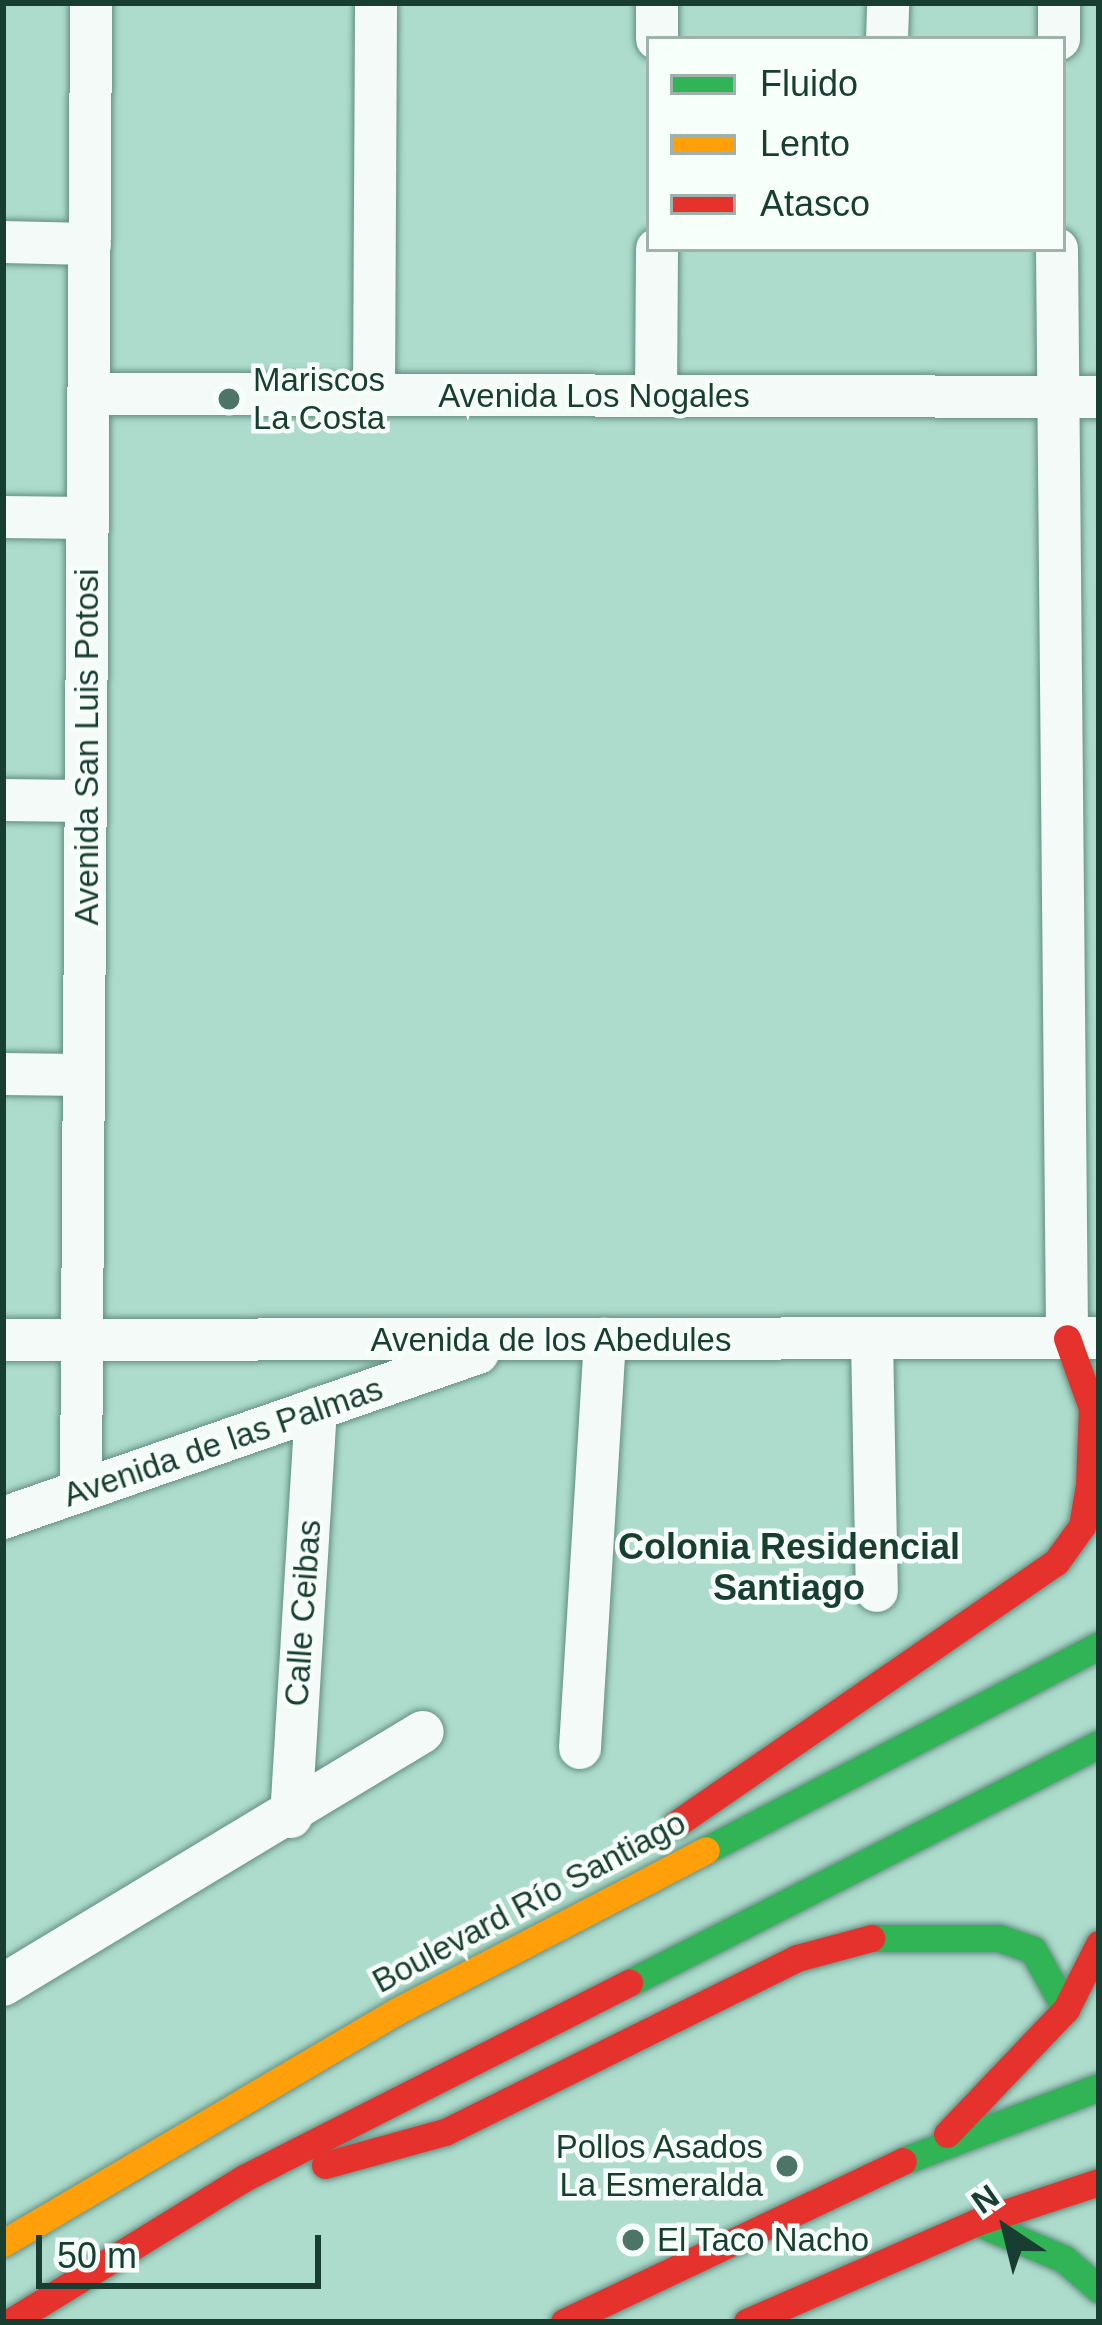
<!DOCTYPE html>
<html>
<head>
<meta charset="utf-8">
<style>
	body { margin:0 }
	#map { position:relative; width:1102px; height:2325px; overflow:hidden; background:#addccc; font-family:Helvetica,sans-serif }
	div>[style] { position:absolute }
	.roads { filter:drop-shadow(0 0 3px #648e82) drop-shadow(0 0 3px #648e82) }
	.street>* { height:42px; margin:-21px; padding:0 21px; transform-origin:21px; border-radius:21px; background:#f3faf7 }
	.fast>* { height:27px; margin:-13.5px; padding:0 13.5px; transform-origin:13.5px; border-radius:13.5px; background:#30b455 }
	.slow>* { height:27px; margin:-13.5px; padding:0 13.5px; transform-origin:13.5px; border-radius:13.5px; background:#ff9f0a }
	.jam>* { height:27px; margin:-13.5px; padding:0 13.5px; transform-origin:13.5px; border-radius:13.5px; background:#e5322d }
	.dots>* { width:33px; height:33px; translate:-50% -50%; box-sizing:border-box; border:6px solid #f7fffb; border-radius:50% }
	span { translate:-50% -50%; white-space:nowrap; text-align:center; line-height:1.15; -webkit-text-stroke:9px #f7fffb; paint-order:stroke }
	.poi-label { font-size:33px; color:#183d31 }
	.left { translate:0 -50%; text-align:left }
	.right { translate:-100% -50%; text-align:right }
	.street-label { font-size:33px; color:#183d31 }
	.neighbourhood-label { font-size:36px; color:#183d31; font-weight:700 }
	.frame { position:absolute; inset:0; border:6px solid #183d31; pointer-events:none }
	.legend { position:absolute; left:646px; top:36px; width:420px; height:216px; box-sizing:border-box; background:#f7fffb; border:3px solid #9eb1aa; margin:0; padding:15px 21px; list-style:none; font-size:36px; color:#183d31 }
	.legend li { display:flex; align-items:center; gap:24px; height:60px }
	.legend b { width:60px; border:3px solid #9eb1aa }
	.north { position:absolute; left:946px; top:2169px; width:120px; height:120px; -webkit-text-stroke:9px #f7fffb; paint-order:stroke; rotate:325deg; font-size:33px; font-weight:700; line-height:48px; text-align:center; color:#183d31 }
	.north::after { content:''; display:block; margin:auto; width:42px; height:54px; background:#183d31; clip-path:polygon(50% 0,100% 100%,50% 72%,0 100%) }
	.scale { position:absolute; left:36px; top:2235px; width:285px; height:54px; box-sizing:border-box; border:6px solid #183d31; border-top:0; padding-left:15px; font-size:36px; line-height:42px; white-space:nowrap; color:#183d31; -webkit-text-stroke:9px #f7fffb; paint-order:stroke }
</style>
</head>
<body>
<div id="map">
	<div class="roads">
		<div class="street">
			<div style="left:657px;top:39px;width:36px;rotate:-90deg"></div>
			<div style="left:887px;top:39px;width:36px;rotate:-88deg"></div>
			<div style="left:1059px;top:39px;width:36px;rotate:-90deg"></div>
			<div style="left:3px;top:242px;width:87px;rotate:1.3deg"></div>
			<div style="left:1057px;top:249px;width:1089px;rotate:89.47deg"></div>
			<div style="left:89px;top:394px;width:1010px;rotate:0.17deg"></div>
			<div style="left:374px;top:395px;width:392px;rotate:-89.7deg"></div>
			<div style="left:656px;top:396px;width:147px;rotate:-89.6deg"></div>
			<div style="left:3px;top:517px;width:85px;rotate:0.7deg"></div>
			<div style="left:3px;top:800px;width:83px;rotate:0.7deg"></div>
			<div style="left:3px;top:1074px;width:81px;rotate:0.7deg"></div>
			<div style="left:872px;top:1339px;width:252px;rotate:88.9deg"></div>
			<div style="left:3px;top:1340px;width:1091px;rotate:-0.11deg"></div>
			<div style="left:81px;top:1491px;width:1488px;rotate:-89.61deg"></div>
			<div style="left:3px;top:1518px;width:503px;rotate:-19.16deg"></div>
			<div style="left:580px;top:1748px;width:410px;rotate:-86.5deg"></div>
			<div style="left:291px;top:1817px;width:409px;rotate:-86.5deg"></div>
			<div style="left:3px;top:1985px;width:490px;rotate:-31.1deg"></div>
		</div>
		<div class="fast">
			<div style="left:706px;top:1850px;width:443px;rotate:-27.5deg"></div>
			<div style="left:871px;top:1938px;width:128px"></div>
			<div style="left:999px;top:1938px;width:36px;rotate:19deg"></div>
			<div style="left:1033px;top:1950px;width:68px;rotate:60.8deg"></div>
			<div style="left:629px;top:1983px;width:527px;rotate:-26.95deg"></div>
			<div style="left:903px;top:2161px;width:210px;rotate:-20.7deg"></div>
			<div style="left:977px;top:2222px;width:95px;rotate:23deg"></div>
			<div style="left:1064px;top:2259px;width:46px;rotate:40.6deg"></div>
		</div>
		<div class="slow">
			<div style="left:3px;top:2243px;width:457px;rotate:-30.5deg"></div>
			<div style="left:397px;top:2011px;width:348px;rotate:-27.5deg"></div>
		</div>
		<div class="jam">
			<div style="left:676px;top:1824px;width:462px;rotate:-34.6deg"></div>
			<div style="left:1056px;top:1562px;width:44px;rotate:-54.2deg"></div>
			<div style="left:1082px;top:1526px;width:42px;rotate:-80.3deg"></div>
			<div style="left:1089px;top:1485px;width:77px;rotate:-87.8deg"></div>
			<div style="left:1092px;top:1408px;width:74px;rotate:-109.7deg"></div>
			<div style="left:947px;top:2134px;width:173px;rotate:-46.4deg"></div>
			<div style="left:1066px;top:2009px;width:73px;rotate:-63.1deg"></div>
			<div style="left:325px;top:2165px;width:124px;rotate:-15.4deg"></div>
			<div style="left:445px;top:2132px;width:393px;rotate:-26.3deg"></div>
			<div style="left:797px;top:1958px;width:77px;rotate:-15.1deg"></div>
			<div style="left:10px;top:2322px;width:275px;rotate:-31.6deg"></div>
			<div style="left:244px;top:2178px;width:432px;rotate:-26.9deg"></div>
			<div style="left:564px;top:2322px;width:375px;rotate:-25.4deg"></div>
			<div style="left:747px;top:2322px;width:251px;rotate:-23.5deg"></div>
			<div style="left:977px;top:2222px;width:128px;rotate:-18.2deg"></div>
		</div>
	</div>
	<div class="dots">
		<div style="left:229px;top:399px;background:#4c7567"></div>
		<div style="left:787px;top:2166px;background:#4c7567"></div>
		<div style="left:633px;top:2240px;background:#4c7567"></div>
	</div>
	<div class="poi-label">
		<span class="left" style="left:253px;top:399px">Mariscos<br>La Costa</span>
		<span class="right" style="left:763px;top:2166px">Pollos Asados<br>La Esmeralda</span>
		<span class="left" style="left:657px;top:2240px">El Taco Nacho</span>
	</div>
	<div class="street-label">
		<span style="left:594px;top:396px">Avenida Los Nogales</span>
		<span style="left:87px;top:747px;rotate:-90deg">Avenida San Luis Potosi</span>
		<span style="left:551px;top:1340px">Avenida de los Abedules</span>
		<span style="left:223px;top:1442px;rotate:-19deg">Avenida de las Palmas</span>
		<span style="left:303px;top:1613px;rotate:-86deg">Calle Ceibas</span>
		<span style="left:529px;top:1902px;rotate:-28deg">Boulevard Río Santiago</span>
	</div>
	<div class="neighbourhood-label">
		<span style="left:789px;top:1567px">Colonia Residencial<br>Santiago</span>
	</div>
	<div class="frame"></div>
	<ul class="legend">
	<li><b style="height:15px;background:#30b455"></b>Fluido</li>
	<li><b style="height:15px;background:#ff9f0a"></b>Lento</li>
	<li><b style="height:15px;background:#e5322d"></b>Atasco</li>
	</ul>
	<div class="north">N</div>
	<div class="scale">50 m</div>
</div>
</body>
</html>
